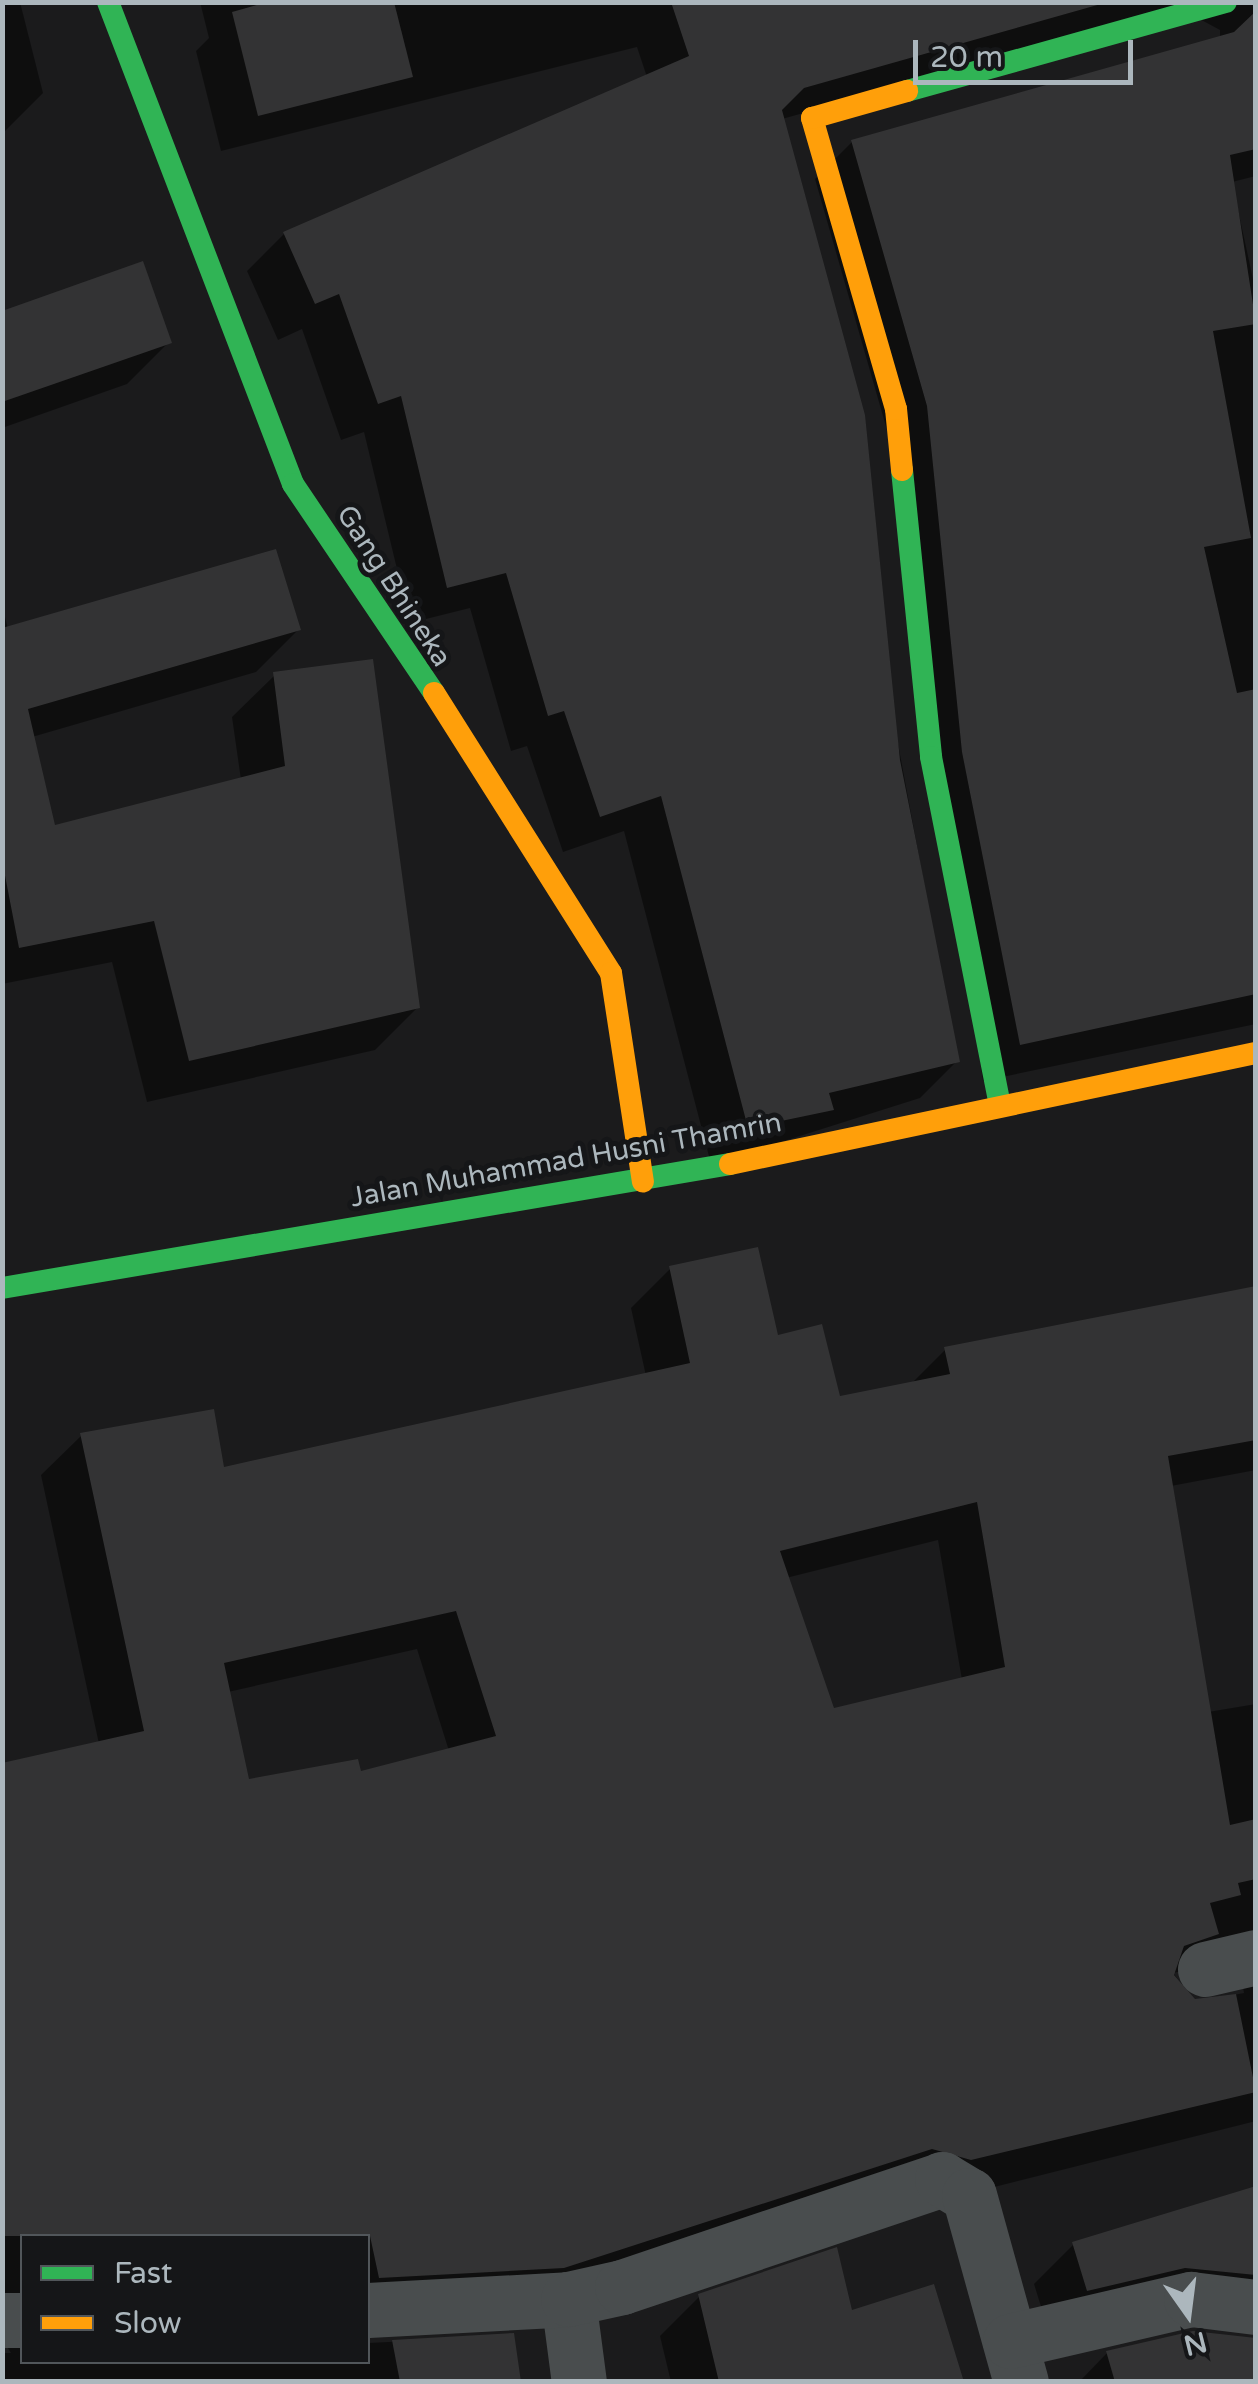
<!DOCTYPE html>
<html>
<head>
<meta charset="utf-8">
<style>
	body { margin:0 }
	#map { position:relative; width:1258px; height:2384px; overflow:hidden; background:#1b1b1c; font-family:"Varela Round",sans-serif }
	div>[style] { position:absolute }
	.shadow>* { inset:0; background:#0007 }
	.building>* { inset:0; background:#333334 }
	.street>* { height:55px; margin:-27.5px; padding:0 27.5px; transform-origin:27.5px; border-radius:27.5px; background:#494d4e }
	.fast>* { height:22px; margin:-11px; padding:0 11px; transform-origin:11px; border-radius:11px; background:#30b455 }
	.slow>* { height:22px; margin:-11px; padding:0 11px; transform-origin:11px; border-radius:11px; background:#ff9f0a }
	span { translate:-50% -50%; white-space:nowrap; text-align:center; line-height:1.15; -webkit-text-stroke:10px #151618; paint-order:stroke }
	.street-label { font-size:28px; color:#acb7bd }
	.frame { position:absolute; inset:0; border:5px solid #acb7bd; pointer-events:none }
	.legend { position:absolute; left:20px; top:2234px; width:350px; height:130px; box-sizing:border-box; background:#151618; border:2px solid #51565a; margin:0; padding:12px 18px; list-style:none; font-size:30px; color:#acb7bd }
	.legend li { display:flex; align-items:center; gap:20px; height:50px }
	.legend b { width:50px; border:2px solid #51565a }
	.north { position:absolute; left:1138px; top:2264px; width:100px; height:100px; -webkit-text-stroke:8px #151618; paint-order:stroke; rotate:166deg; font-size:28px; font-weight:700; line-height:40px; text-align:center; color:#acb7bd }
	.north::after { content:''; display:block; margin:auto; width:35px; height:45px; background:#acb7bd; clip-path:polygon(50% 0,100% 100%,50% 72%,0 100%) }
	.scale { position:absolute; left:913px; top:40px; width:220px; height:45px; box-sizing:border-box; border:5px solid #acb7bd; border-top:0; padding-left:12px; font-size:30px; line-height:35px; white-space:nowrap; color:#acb7bd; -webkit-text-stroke:8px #151618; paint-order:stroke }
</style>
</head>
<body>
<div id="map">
	<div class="shadow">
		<div style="clip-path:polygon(2px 2px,20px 2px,43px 93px,2px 134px)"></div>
		<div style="clip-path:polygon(200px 2px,1256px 2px,1256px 176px,1232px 182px,1256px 293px,1256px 1024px,983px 1081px,891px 444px,815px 179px,852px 142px,1220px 39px,1220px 30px,1179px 8px,782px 119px,957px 1061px,920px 1098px,711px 1164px,624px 831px,563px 852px,527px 746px,511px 751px,470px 608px,410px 623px,364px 432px,341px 440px,302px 329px,278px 340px,247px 271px,284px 234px,647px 77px,637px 47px,221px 151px,196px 51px,209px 38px)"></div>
		<div style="clip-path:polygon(2px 314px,169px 342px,127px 384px,2px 428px)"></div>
		<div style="clip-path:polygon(2px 605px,8px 629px,298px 630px,256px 672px,32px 737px,53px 828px,241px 780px,232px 717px,275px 675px,417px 1008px,375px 1050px,147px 1102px,112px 962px,2px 984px)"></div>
		<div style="clip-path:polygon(evenodd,670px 1269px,776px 1338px,838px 1399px,911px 1384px,946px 1349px,1256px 1288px,1256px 1470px,1171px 1486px,1208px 1712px,1256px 1704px,1256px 2121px,522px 2306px,368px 2315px,368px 2236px,22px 2236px,22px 2362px,368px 2362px,368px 2343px,512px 2336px,518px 2382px,2px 2382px,2px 2353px,11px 2353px,2px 2339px,2px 1766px,99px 1744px,41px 1475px,81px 1436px,222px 1470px,646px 1376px,631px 1308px,670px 1269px,938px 1540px,962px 1680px,832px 1710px,786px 1578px,938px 1540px,670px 1269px,417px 1649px,449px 1751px,359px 1774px,247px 1782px,228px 1692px,417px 1649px,670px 1269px,1209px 1965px,1241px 1975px,1244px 1993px,1196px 2002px,1173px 1973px,1209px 1965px)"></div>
		<div style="clip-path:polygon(1256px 2188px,1256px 2330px,1244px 2333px,1221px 2315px,1048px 2329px,1034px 2284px,1074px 2244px)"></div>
		<div style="clip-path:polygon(700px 2296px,850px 2313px,961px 2382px,671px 2382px,660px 2336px)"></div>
		<div style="clip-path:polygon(1107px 2353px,1229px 2382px,1079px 2382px)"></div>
	</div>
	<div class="building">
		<div style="clip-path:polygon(267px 2px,394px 2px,413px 77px,258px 116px,232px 12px)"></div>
		<div style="clip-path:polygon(671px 2px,1108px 2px,804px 88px,782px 110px,865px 415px,900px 760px,960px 1062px,829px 1093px,834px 1110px,748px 1128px,661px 796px,600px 817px,564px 711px,548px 716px,506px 573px,447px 588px,401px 396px,378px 404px,339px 294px,315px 304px,283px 232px,689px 56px)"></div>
		<div style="clip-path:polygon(1256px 11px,1256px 149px,1230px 155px,1256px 324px,1213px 331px,1251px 538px,1204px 547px,1237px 693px,1256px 689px,1256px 994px,1020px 1045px,962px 752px,927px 406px,851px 140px,1234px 32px)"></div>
		<div style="clip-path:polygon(143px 261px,172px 343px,2px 402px,2px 311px)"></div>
		<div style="clip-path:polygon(276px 549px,301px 630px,28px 709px,55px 825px,285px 766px,273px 672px,373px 659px,420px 1008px,189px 1061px,154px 921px,19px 948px,2px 860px,2px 628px)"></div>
		<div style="clip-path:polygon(evenodd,758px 1247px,778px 1335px,822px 1324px,840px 1396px,950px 1374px,944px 1347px,1256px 1286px,1256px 1440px,1168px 1456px,1230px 1825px,1256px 1819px,1256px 1879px,1238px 1883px,1241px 1895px,1210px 1903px,1219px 1934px,1184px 1946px,1174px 1975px,1195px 1999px,1236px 1994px,1256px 2092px,971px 2160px,932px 2149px,564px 2268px,379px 2278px,370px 2236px,2px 2236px,2px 1763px,144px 1731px,80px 1433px,214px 1409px,224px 1467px,690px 1363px,669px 1266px,758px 1247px,977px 1502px,1005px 1667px,834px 1708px,780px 1551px,977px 1502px,758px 1247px,456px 1611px,496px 1736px,361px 1771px,358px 1759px,249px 1779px,224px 1663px,456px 1611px)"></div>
		<div style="clip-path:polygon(1256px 2186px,1256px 2275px,1185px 2268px,1087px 2291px,1072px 2242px)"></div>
		<div style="clip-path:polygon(837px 2247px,852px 2310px,934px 2284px,964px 2382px,719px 2382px,698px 2294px)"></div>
		<div style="clip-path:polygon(1193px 2331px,1256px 2338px,1256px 2382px,1115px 2382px,1106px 2351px)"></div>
		<div style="clip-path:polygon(514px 2333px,521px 2382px,400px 2382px,392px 2340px)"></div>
	</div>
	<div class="street">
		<div style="left:1205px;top:1969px;width:52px;rotate:-13.2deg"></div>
		<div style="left:568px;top:2299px;width:84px;rotate:82.5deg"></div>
		<div style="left:368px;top:2310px;width:200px;rotate:-3.1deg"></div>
		<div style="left:568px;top:2299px;width:55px;rotate:-12.5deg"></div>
		<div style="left:622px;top:2287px;width:338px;rotate:-18.6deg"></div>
		<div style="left:942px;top:2179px;width:31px;rotate:31deg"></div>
		<div style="left:969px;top:2195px;width:194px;rotate:74.5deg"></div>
		<div style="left:2px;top:2320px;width:20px"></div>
		<div style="left:1010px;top:2341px;width:186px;rotate:-13.1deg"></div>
		<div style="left:1191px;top:2299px;width:65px;rotate:7deg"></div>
	</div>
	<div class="fast">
		<div style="left:108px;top:2px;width:516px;rotate:69deg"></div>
		<div style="left:293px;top:484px;width:252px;rotate:56deg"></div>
		<div style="left:907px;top:91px;width:331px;rotate:-15.6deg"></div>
		<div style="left:902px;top:470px;width:288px;rotate:84.2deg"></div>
		<div style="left:931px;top:757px;width:355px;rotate:78.8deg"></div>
		<div style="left:2px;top:1288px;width:738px;rotate:-9.67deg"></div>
	</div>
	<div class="slow">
		<div style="left:902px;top:470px;width:61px;rotate:-95.6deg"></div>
		<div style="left:896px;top:409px;width:303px;rotate:-106.1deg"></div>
		<div style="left:812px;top:118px;width:99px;rotate:-15.9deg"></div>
		<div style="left:434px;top:693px;width:331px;rotate:57.7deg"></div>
		<div style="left:611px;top:973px;width:211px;rotate:81.3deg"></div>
		<div style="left:730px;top:1164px;width:538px;rotate:-11.92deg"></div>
	</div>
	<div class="street-label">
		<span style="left:394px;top:586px;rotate:57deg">Gang Bhineka</span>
		<span style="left:566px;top:1160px;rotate:-10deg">Jalan Muhammad Husni Thamrin</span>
	</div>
	<div class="frame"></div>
	<ul class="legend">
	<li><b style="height:12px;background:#30b455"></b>Fast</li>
	<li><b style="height:12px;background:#ff9f0a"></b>Slow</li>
	</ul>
	<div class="north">N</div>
	<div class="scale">20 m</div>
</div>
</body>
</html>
